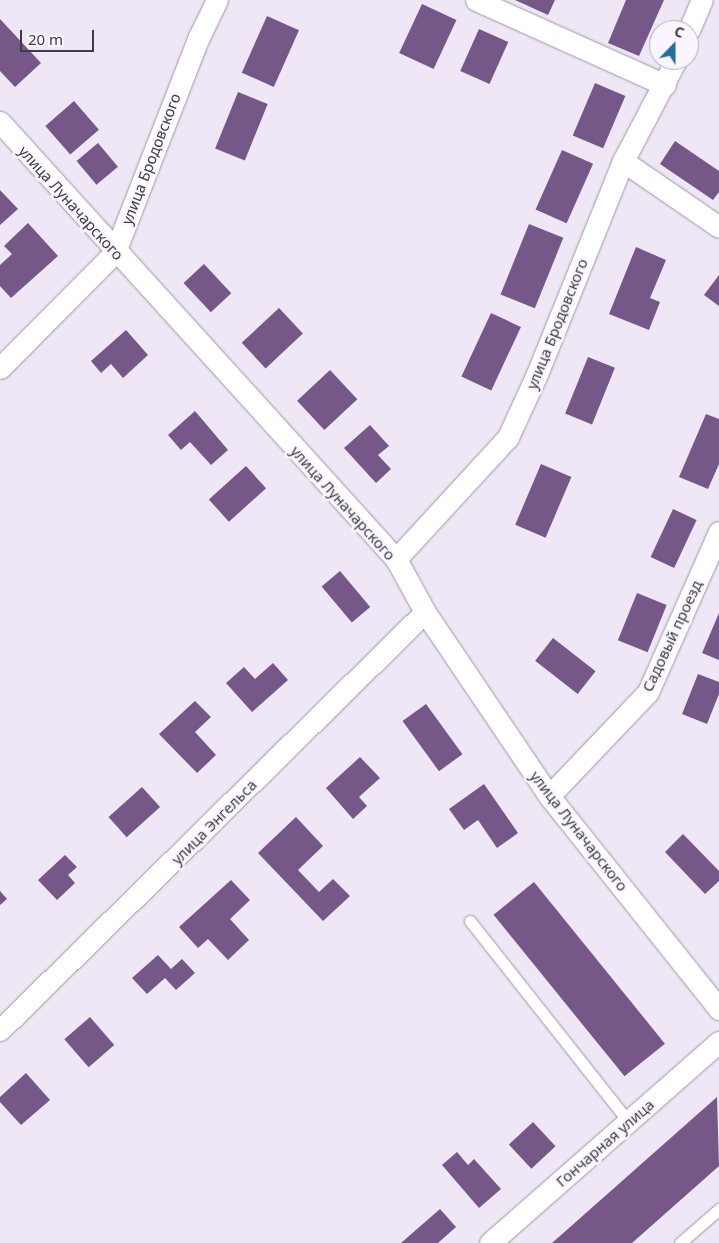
<!DOCTYPE html>
<html>
<head>
<meta charset="utf-8">
<style>
	body { margin:0 }
	#map { position:relative; width:719px; height:1243px; overflow:hidden; background:#efe6f6; font-family:"Noto Sans",sans-serif }
	div>[style] { position:absolute }
	.building>* { inset:0; background:#755888; transform-origin:0 0 }
	.roads { filter:drop-shadow(0 0 1px #a098a6) drop-shadow(0 0 1px #a098a6) }
	.lane>* { height:11px; margin:-5.5px; padding:0 5.5px; transform-origin:5.5px; border-radius:5.5px; background:#fff }
	.street>* { height:21px; margin:-10.5px; padding:0 10.5px; transform-origin:10.5px; border-radius:10.5px; background:#fff }
	span { translate:-50% -50%; white-space:nowrap; text-align:center; line-height:1.15; -webkit-text-stroke:5px #faf5ff; paint-order:stroke }
	.street-label { font-size:15px; color:#3e3b41 }
	.north { position:absolute; left:649px; top:20px; width:50px; height:50px; box-sizing:border-box; background:#faf5ff; border:1px solid #afabb3; border-radius:50%; rotate:22deg; font-size:14px; font-weight:700; line-height:20px; text-align:center; color:#3e3b41 }
	.north::after { content:''; display:block; margin:auto; width:18px; height:22px; background:#236c9f; clip-path:polygon(50% 0,100% 100%,50% 72%,0 100%) }
	.scale { position:absolute; left:20px; top:30px; width:74px; height:22px; box-sizing:border-box; border:2px solid #3e3b41; border-top:0; padding-left:6px; font-size:15px; line-height:18px; white-space:nowrap; color:#3e3b41; -webkit-text-stroke:4px #faf5ff; paint-order:stroke }
</style>
</head>
<body>
<div id="map">
	<div class="building">
		<div style="clip-path:polygon(515px 0,555px 0,548px 15px)"></div>
		<div style="clip-path:polygon(626px 0,664px 0,639px 56px,608px 43px)"></div>
		<div style="left:422px;top:4px;width:38px;height:54px;rotate:25deg"></div>
		<div style="left:267px;top:16px;width:35px;height:62px;rotate:24deg"></div>
		<div style="clip-path:polygon(0 19px,41px 63px,15px 87px,0 71px)"></div>
		<div style="left:479px;top:29px;width:32px;height:46px;rotate:24deg"></div>
		<div style="left:595px;top:83px;width:33px;height:57px;rotate:23deg"></div>
		<div style="left:238px;top:92px;width:32px;height:61px;rotate:22deg"></div>
		<div style="left:74px;top:101px;width:38px;height:38px;rotate:49deg"></div>
		<div style="clip-path:polygon(675px 141px,719px 171px,719px 192px,713px 200px,660px 164px)"></div>
		<div style="left:98px;top:143px;width:31px;height:28px;rotate:50deg"></div>
		<div style="left:562px;top:150px;width:34px;height:65px;rotate:24deg"></div>
		<div style="clip-path:polygon(0 190px,18px 209px,0 225px)"></div>
		<div style="clip-path:polygon(28px 223px,58px 256px,11px 298px,0 286px,0 265px,12px 254px,4px 246px)"></div>
		<div style="left:529px;top:224px;width:37px;height:76px;rotate:22deg"></div>
		<div style="clip-path:polygon(636px 247px,666px 260px,650px 298px,660px 302px,649px 330px,609px 314px)"></div>
		<div style="left:204px;top:264px;width:40px;height:28px;rotate:47deg"></div>
		<div style="clip-path:polygon(719px 275px,719px 306px,704px 295px)"></div>
		<div style="left:279px;top:308px;width:35px;height:51px;rotate:47deg"></div>
		<div style="left:491px;top:313px;width:33px;height:70px;rotate:25deg"></div>
		<div style="clip-path:polygon(126px 330px,148px 355px,123px 378px,111px 364px,101px 373px,91px 361px)"></div>
		<div style="left:588px;top:357px;width:29px;height:61px;rotate:22deg"></div>
		<div style="left:330px;top:370px;width:40px;height:45px;rotate:47deg"></div>
		<div style="clip-path:polygon(195px 411px,228px 450px,211px 465px,190px 442px,181px 450px,168px 435px)"></div>
		<div style="clip-path:polygon(706px 414px,719px 419px,719px 464px,708px 489px,679px 477px)"></div>
		<div style="clip-path:polygon(370px 425px,389px 446px,378px 455px,391px 469px,376px 483px,344px 448px)"></div>
		<div style="left:541px;top:464px;width:33px;height:66px;rotate:23deg"></div>
		<div style="left:246px;top:466px;width:30px;height:50px;rotate:48deg"></div>
		<div style="left:673px;top:509px;width:26px;height:53px;rotate:25deg"></div>
		<div style="left:340px;top:571px;width:47px;height:24px;rotate:50deg"></div>
		<div style="left:637px;top:593px;width:32px;height:51px;rotate:22deg"></div>
		<div style="clip-path:polygon(719px 613px,719px 660px,702px 653px)"></div>
		<div style="left:553px;top:638px;width:54px;height:29px;rotate:38deg"></div>
		<div style="clip-path:polygon(273px 663px,288px 680px,252px 712px,226px 683px,244px 667px,255px 679px)"></div>
		<div style="clip-path:polygon(698px 674px,719px 682px,719px 694px,707px 724px,682px 714px)"></div>
		<div style="clip-path:polygon(195px 701px,211px 717px,195px 732px,216px 755px,197px 773px,159px 734px)"></div>
		<div style="left:426px;top:704px;width:62px;height:29px;rotate:54deg"></div>
		<div style="clip-path:polygon(360px 757px,380px 778px,359px 797px,367px 806px,353px 819px,326px 788px)"></div>
		<div style="clip-path:polygon(484px 784px,518px 833px,497px 848px,478px 820px,464px 830px,449px 809px)"></div>
		<div style="left:142px;top:787px;width:27px;height:45px;rotate:48deg"></div>
		<div style="clip-path:polygon(296px 817px,323px 846px,298px 870px,319px 892px,333px 879px,350px 896px,323px 921px,258px 853px)"></div>
		<div style="clip-path:polygon(683px 834px,719px 871px,719px 881px,705px 894px,665px 852px)"></div>
		<div style="clip-path:polygon(65px 855px,77px 867px,68px 875px,75px 883px,57px 900px,38px 880px)"></div>
		<div style="clip-path:polygon(231px 880px,250px 900px,230px 919px,249px 940px,228px 960px,208px 939px,198px 948px,179px 927px)"></div>
		<div style="left:534px;top:882px;width:208px;height:52px;rotate:51deg"></div>
		<div style="clip-path:polygon(0 891px,7px 899px,0 905px)"></div>
		<div style="clip-path:polygon(158px 955px,171px 969px,182px 959px,195px 973px,176px 990px,165px 978px,147px 994px,132px 978px)"></div>
		<div style="left:90px;top:1017px;width:37px;height:34px;rotate:49deg"></div>
		<div style="clip-path:polygon(26px 1073px,50px 1100px,21px 1125px,0 1102px,0 1097px)"></div>
		<div style="clip-path:polygon(717px 1097px,719px 1166px,632px 1243px,552px 1243px)"></div>
		<div style="left:533px;top:1122px;width:33px;height:33px;rotate:47deg"></div>
		<div style="clip-path:polygon(457px 1152px,468px 1165px,474px 1159px,501px 1189px,479px 1208px,442px 1165px)"></div>
		<div style="clip-path:polygon(440px 1209px,456px 1227px,438px 1243px,401px 1243px)"></div>
	</div>
	<div class="roads">
		<div class="lane">
			<div style="left:470px;top:921px;width:256px;rotate:51.7deg"></div>
			<div style="left:680px;top:1243px;width:52px;rotate:-41.1deg"></div>
		</div>
		<div class="street">
			<div style="left:476px;top:0;width:207px;rotate:24.2deg"></div>
			<div style="left:689px;top:30px;width:33px;rotate:-67deg"></div>
			<div style="left:0;top:122px;width:590px;rotate:47.82deg"></div>
			<div style="left:396px;top:559px;width:60px;rotate:61.3deg"></div>
			<div style="left:425px;top:612px;width:222px;rotate:56deg"></div>
			<div style="left:549px;top:796px;width:273px;rotate:51.4deg"></div>
			<div style="left:623px;top:161px;width:116px;rotate:34.5deg"></div>
			<div style="left:0;top:368px;width:163px;rotate:-45.2deg"></div>
			<div style="left:115px;top:252px;width:231px;rotate:-68.7deg"></div>
			<div style="left:199px;top:37px;width:41px;rotate:-64.1deg"></div>
			<div style="left:396px;top:559px;width:166px;rotate:-47.4deg"></div>
			<div style="left:508px;top:437px;width:69px;rotate:-65.3deg"></div>
			<div style="left:537px;top:374px;width:230px;rotate:-68deg"></div>
			<div style="left:623px;top:161px;width:114px;rotate:-62.3deg"></div>
			<div style="left:549px;top:796px;width:144px;rotate:-46.4deg"></div>
			<div style="left:648px;top:692px;width:175px;rotate:-66.1deg"></div>
			<div style="left:0;top:1030px;width:596px;rotate:-44.52deg"></div>
			<div style="left:490px;top:1243px;width:305px;rotate:-41.3deg"></div>
		</div>
	</div>
	<div class="street-label">
		<span style="left:151px;top:159px;rotate:-69deg">улица Бродовского</span>
		<span style="left:71px;top:203px;rotate:48deg">улица Луначарского</span>
		<span style="left:557px;top:324px;rotate:-68deg">улица Бродовского</span>
		<span style="left:343px;top:503px;rotate:48deg">улица Луначарского</span>
		<span style="left:672px;top:636px;rotate:-65deg">Садовый проезд</span>
		<span style="left:214px;top:822px;rotate:-45deg">улица Энгельса</span>
		<span style="left:579px;top:831px;rotate:52deg">улица Луначарского</span>
		<span style="left:605px;top:1143px;rotate:-41deg">Гончарная улица</span>
	</div>
	<div class="north">С</div>
	<div class="scale">20 m</div>
</div>
</body>
</html>
